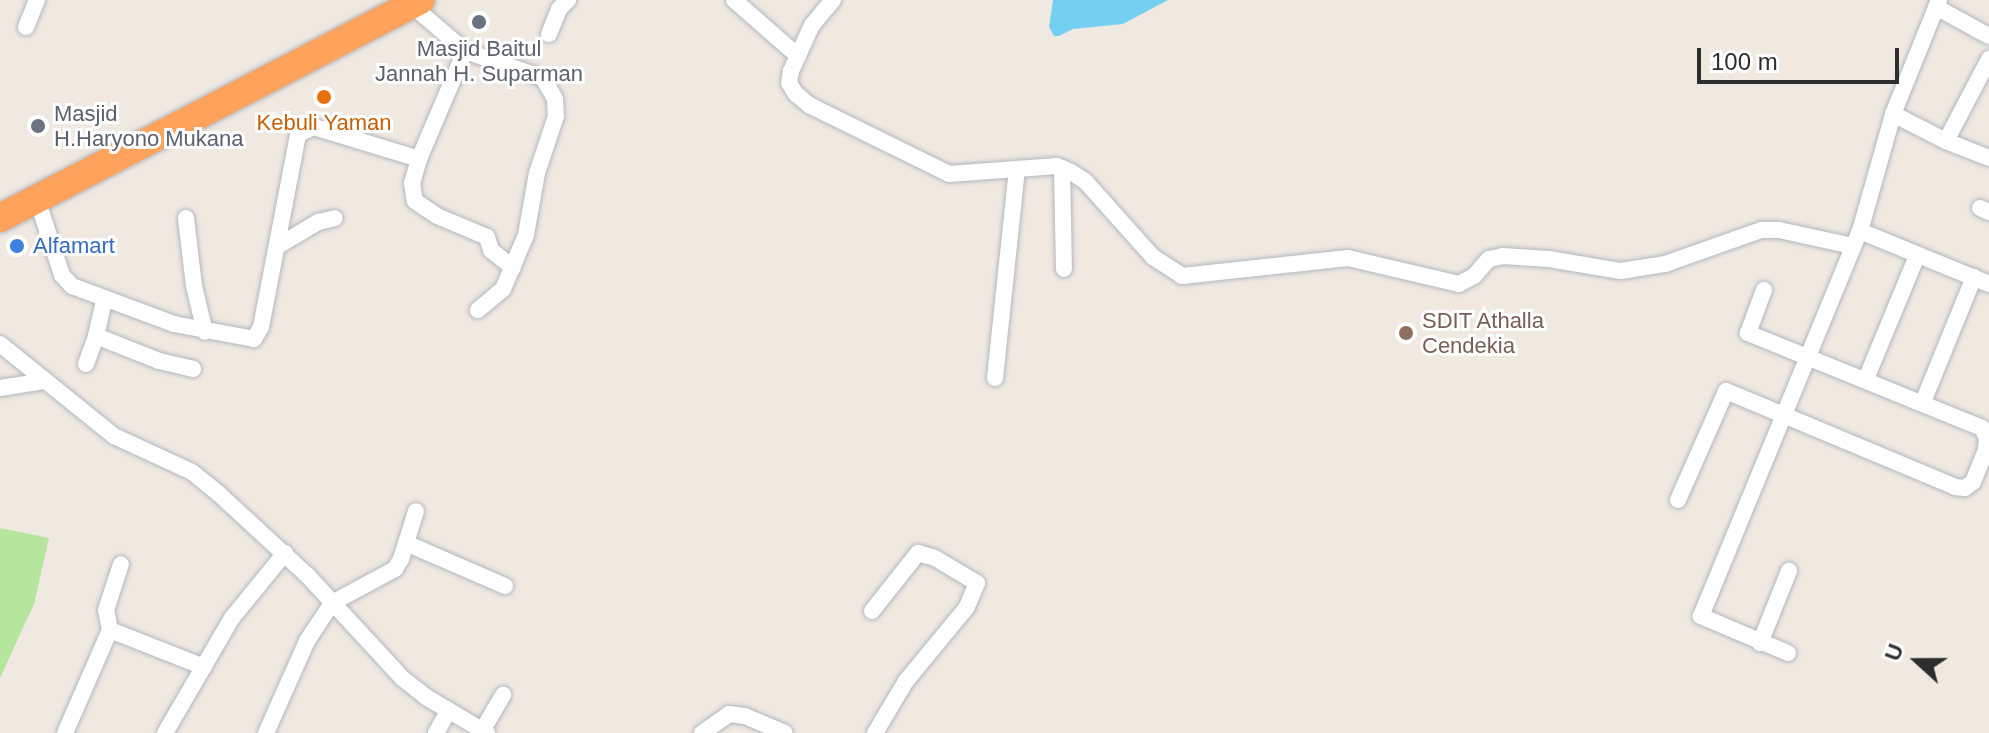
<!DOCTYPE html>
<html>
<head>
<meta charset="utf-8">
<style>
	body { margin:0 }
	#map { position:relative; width:1989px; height:733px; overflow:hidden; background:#efe9e1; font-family:Helvetica,sans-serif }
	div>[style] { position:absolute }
	.green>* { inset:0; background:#b6e59e }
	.water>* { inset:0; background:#75cff0 }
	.roads { filter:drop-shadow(0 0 2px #b4b7c1) drop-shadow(0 0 2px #b4b7c1) }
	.street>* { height:16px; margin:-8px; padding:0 8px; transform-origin:8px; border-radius:8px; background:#fff }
	.highway>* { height:28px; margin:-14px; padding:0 14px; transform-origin:14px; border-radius:14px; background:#ffa35c }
	.dots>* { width:22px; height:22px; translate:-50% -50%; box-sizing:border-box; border:4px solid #fff; border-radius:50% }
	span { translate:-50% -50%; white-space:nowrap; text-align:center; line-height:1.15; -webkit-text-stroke:6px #fff; paint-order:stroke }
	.worship-label { font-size:22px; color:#5b616d }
	.left { translate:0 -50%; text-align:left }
	.food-label { font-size:22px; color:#c56008 }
	.shop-label { font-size:22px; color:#366cbe }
	.education-label { font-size:22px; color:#785e54 }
	.north { position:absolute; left:1877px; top:621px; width:80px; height:80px; -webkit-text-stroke:6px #fff; paint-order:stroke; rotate:291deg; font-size:22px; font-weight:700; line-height:32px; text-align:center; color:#2e2e2e }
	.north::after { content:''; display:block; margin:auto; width:28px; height:36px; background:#2e2e2e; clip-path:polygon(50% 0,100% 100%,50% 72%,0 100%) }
	.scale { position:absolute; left:1697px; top:48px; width:202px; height:36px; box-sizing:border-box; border:4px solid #2e2e2e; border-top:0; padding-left:10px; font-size:24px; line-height:28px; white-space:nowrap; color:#2e2e2e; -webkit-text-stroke:6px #fff; paint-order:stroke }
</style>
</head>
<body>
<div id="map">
	<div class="green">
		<div style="clip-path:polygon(0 528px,49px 538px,34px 604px,0 678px)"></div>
	</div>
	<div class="water">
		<div style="clip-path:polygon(1053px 0,1168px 0,1123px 24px,1073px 29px,1059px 36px,1054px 36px,1049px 27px)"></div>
	</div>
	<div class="roads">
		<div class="street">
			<div style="left:734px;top:0;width:85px;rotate:41.2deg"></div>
			<div style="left:833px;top:0;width:33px;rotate:130deg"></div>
			<div style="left:812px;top:25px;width:51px;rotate:114.5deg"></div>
			<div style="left:791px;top:71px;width:12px;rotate:99deg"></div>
			<div style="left:789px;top:83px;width:13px;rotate:58deg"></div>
			<div style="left:796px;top:94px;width:17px;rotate:40deg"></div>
			<div style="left:809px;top:105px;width:156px;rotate:26.2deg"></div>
			<div style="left:949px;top:174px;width:108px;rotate:-4.2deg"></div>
			<div style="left:1057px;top:166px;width:15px;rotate:23deg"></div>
			<div style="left:1071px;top:172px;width:17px;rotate:33deg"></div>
			<div style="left:1085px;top:181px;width:102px;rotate:48.2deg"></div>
			<div style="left:1153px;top:257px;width:35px;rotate:33deg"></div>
			<div style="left:1182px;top:276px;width:167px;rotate:-6.2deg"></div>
			<div style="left:1348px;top:258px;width:114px;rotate:13.2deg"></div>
			<div style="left:1459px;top:284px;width:17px;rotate:-28deg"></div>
			<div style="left:1474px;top:276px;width:23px;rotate:-49deg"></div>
			<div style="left:1489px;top:259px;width:14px;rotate:-12deg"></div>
			<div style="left:1503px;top:256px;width:46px;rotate:3.7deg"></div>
			<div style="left:1549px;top:259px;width:73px;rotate:9.5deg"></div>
			<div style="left:1621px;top:271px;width:45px;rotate:-9deg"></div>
			<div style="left:1665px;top:264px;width:102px;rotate:-19.5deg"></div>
			<div style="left:1761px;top:230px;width:18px"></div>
			<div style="left:1779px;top:230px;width:76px;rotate:12.2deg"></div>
			<div style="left:407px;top:1px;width:77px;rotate:40.8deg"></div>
			<div style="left:465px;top:51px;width:83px;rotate:19.1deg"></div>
			<div style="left:543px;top:78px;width:24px;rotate:60deg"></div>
			<div style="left:555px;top:99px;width:17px;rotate:87deg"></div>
			<div style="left:556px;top:116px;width:60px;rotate:108.4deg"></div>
			<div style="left:537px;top:173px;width:63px;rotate:100.1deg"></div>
			<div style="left:526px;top:235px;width:59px;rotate:113.1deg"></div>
			<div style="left:503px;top:289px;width:33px;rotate:140deg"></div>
			<div style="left:1936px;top:7px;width:60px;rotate:28.7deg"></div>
			<div style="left:26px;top:27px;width:29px;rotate:-68deg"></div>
			<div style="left:549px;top:34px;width:27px;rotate:-68deg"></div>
			<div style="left:559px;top:9px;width:13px;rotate:-45deg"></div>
			<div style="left:1893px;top:114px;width:59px;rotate:27deg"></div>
			<div style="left:1946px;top:141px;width:93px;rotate:-62.3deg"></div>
			<div style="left:1946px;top:141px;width:46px;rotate:21.6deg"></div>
			<div style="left:419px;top:159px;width:25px;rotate:106deg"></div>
			<div style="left:412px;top:183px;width:18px;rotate:81deg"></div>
			<div style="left:415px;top:201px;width:27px;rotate:34deg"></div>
			<div style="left:437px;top:216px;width:54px;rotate:22.8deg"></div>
			<div style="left:487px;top:237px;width:14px;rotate:73deg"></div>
			<div style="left:491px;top:250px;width:28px;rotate:39deg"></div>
			<div style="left:1062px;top:168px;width:101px;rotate:88.9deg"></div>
			<div style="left:37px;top:199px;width:80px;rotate:71.8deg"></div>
			<div style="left:62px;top:275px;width:15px;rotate:48deg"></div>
			<div style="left:72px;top:286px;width:109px;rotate:20.4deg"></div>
			<div style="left:174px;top:324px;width:81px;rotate:10.6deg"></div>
			<div style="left:254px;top:339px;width:14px;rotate:-60deg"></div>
			<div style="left:261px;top:327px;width:197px;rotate:-79.1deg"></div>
			<div style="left:298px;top:134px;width:17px;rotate:-24deg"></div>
			<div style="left:314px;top:127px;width:110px;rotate:16.9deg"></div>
			<div style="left:419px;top:159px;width:117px;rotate:-66.9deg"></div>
			<div style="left:1980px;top:208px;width:10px;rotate:24deg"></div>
			<div style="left:186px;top:218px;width:68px;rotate:83.3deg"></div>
			<div style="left:194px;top:286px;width:47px;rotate:76.6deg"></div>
			<div style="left:1860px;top:231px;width:139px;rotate:22.3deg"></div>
			<div style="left:278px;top:246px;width:47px;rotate:-31deg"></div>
			<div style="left:318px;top:222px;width:17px;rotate:-13deg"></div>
			<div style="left:104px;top:301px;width:36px;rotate:103deg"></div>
			<div style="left:96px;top:336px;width:68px;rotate:21.6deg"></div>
			<div style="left:159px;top:361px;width:35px;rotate:13deg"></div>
			<div style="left:0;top:344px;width:146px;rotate:38.9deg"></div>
			<div style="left:114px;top:436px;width:86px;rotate:24.8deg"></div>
			<div style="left:192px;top:472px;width:35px;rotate:39deg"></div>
			<div style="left:219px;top:494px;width:121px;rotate:42.7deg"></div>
			<div style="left:308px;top:576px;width:139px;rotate:47.3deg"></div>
			<div style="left:402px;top:678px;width:31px;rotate:38deg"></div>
			<div style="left:426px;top:697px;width:71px;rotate:30.5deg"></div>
			<div style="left:86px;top:364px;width:30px;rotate:-70deg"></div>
			<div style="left:995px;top:378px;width:210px;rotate:-84deg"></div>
			<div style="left:1866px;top:379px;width:133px;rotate:-67.5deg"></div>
			<div style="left:0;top:388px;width:46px;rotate:-8.8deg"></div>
			<div style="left:1923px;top:402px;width:135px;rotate:-67.8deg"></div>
			<div style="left:1678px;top:500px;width:119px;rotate:-66.2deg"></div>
			<div style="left:1726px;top:391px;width:248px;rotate:22.7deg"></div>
			<div style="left:1955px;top:487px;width:10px;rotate:6deg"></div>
			<div style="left:1965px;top:488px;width:10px;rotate:-37deg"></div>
			<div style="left:1973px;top:482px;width:35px;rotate:-68deg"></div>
			<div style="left:1986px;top:449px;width:11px;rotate:-85deg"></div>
			<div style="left:1987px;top:438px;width:11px;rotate:-117deg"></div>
			<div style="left:1982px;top:428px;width:253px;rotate:-157.9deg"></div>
			<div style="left:1748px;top:333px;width:46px;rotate:-69.6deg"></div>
			<div style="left:406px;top:543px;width:108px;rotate:23.5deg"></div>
			<div style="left:872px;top:611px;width:74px;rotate:-51.6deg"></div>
			<div style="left:918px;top:553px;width:18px;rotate:16deg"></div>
			<div style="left:935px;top:558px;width:49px;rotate:30.8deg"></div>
			<div style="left:977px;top:583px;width:26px;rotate:113deg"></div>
			<div style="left:967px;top:607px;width:96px;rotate:129.5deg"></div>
			<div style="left:906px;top:681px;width:61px;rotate:120.8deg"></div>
			<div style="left:110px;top:630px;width:101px;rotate:21.5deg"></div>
			<div style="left:1760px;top:643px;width:78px;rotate:-68.1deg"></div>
			<div style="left:1788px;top:653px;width:95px;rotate:-157deg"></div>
			<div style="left:1701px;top:616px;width:417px;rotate:-67.6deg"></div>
			<div style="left:1860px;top:231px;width:122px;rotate:-74.2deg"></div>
			<div style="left:1893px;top:114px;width:123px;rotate:-68deg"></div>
			<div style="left:482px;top:731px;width:42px;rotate:-59.7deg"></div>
			<div style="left:65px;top:733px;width:112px;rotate:-66.4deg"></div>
			<div style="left:110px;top:630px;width:20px;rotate:-101deg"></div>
			<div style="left:106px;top:610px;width:48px;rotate:-71.9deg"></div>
			<div style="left:165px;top:733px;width:133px;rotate:-59.8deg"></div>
			<div style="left:232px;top:618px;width:84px;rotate:-50.8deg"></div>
			<div style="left:266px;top:733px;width:101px;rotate:-66deg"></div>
			<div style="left:307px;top:641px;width:45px;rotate:-56.7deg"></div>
			<div style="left:332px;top:603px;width:72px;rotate:-28.4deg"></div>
			<div style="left:395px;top:569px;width:12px;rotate:-59deg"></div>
			<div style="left:401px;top:559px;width:50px;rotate:-72.6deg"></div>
			<div style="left:436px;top:733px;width:26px;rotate:-61deg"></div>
			<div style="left:702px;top:733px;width:33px;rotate:-35deg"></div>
			<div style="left:729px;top:714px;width:16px;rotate:7deg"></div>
			<div style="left:745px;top:716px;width:43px;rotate:23deg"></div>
		</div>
		<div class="highway">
			<div style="left:0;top:218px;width:474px;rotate:-27.4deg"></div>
		</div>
	</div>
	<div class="dots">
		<div style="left:479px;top:22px;background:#6b7280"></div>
		<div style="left:324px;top:97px;background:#e8710a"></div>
		<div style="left:38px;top:126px;background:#6b7280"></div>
		<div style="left:17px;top:246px;background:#3f7fe0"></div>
		<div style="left:1406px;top:333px;background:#8d6e63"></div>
	</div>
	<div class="worship-label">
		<span style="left:479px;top:61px">Masjid Baitul<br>Jannah H. Suparman</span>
		<span class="left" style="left:54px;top:126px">Masjid<br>H.Haryono Mukana</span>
	</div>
	<div class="food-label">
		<span style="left:324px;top:123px">Kebuli Yaman</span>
	</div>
	<div class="shop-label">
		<span class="left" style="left:33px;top:246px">Alfamart</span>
	</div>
	<div class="education-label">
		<span class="left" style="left:1422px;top:333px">SDIT Athalla<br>Cendekia</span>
	</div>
	<div class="north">U</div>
	<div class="scale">100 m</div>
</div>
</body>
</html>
